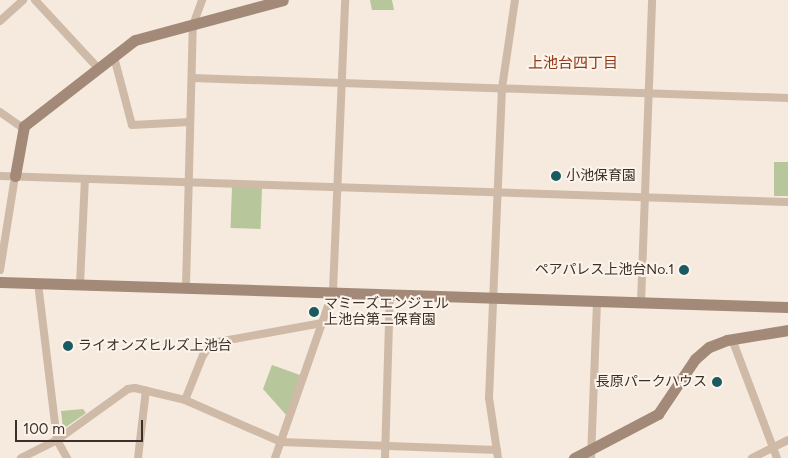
<!DOCTYPE html>
<html>
<head>
<meta charset="utf-8">
<style>
	body { margin:0 }
	#map { position:relative; width:788px; height:458px; overflow:hidden; background:#f5eadd; font-family:Figtree,"Noto Sans JP",sans-serif }
	div>[style] { position:absolute }
	.green>* { inset:0; background:#b7c69b; transform-origin:0 0 }
	.street>* { height:8px; margin:-4px; padding:0 4px; transform-origin:4px; border-radius:4px; background:#cfbaa8 }
	.secondary>* { height:11px; margin:-5.5px; padding:0 5.5px; transform-origin:5.5px; border-radius:5.5px; background:#a38978 }
	.dots>* { width:14px; height:14px; translate:-50% -50%; box-sizing:border-box; border:2px solid #fcf4eb; border-radius:50% }
	span { translate:-50% -50%; white-space:nowrap; text-align:center; line-height:1.15; -webkit-text-stroke:4px #fcf4eb; paint-order:stroke }
	.poi-label { font-size:14px; color:#3b2f29 }
	.left { translate:0 -50%; text-align:left }
	.right { translate:-100% -50%; text-align:right }
	.neighbourhood-label { font-size:15px; color:#933919 }
	.scale { position:absolute; left:15px; top:420px; width:128px; height:22px; box-sizing:border-box; border:2px solid #3b2f29; border-top:0; padding-left:6px; font-size:15px; line-height:18px; white-space:nowrap; color:#3b2f29; -webkit-text-stroke:4px #fcf4eb; paint-order:stroke }
</style>
</head>
<body>
<div id="map">
	<div class="green">
		<div style="clip-path:polygon(370px 0,392px 0,394px 10px,372px 10px)"></div>
		<div style="left:774px;top:162px;width:14px;height:34px"></div>
		<div style="left:232px;top:187px;width:30px;height:41px;rotate:2deg"></div>
		<div style="clip-path:polygon(272px 365px,300px 375px,287px 416px,263px 389px)"></div>
		<div style="clip-path:polygon(83px 409px,86px 413px,63px 429px,61px 411px)"></div>
	</div>
	<div class="street">
		<div style="left:35px;top:0;width:93px;rotate:47.2deg"></div>
		<div style="left:0;top:21px;width:31px;rotate:-42deg"></div>
		<div style="left:114px;top:57px;width:70px;rotate:75.2deg"></div>
		<div style="left:132px;top:125px;width:58px;rotate:-3deg"></div>
		<div style="left:192px;top:78px;width:596px;rotate:1.92deg"></div>
		<div style="left:0;top:112px;width:28px;rotate:35deg"></div>
		<div style="left:0;top:176px;width:788px;rotate:1.89deg"></div>
		<div style="left:0;top:270px;width:95px;rotate:-80.9deg"></div>
		<div style="left:38px;top:283px;width:158px;rotate:83.1deg"></div>
		<div style="left:57px;top:440px;width:21px;rotate:61deg"></div>
		<div style="left:80px;top:284px;width:105px;rotate:-87.3deg"></div>
		<div style="left:186px;top:286px;width:261px;rotate:-88.5deg"></div>
		<div style="left:193px;top:25px;width:27px;rotate:-70deg"></div>
		<div style="left:641px;top:303px;width:303px;rotate:-87.9deg"></div>
		<div style="left:732px;top:339px;width:127px;rotate:69.3deg"></div>
		<div style="left:185px;top:400px;width:48px;rotate:-68.2deg"></div>
		<div style="left:203px;top:355px;width:15px;rotate:-53deg"></div>
		<div style="left:212px;top:343px;width:112px;rotate:-10.3deg"></div>
		<div style="left:21px;top:458px;width:40px;rotate:-26.6deg"></div>
		<div style="left:57px;top:440px;width:87px;rotate:-35.7deg"></div>
		<div style="left:128px;top:389px;width:7px;rotate:-8deg"></div>
		<div style="left:135px;top:388px;width:51px;rotate:13.5deg"></div>
		<div style="left:185px;top:400px;width:105px;rotate:23.6deg"></div>
		<div style="left:281px;top:442px;width:216px;rotate:2.1deg"></div>
		<div style="left:138px;top:458px;width:68px;rotate:-83.3deg"></div>
		<div style="left:275px;top:458px;width:177px;rotate:-70.8deg"></div>
		<div style="left:333px;top:291px;width:291px;rotate:-87.6deg"></div>
		<div style="left:385px;top:458px;width:164px;rotate:-88.3deg"></div>
		<div style="left:498px;top:458px;width:61px;rotate:-98.5deg"></div>
		<div style="left:489px;top:398px;width:310px;rotate:-87.6deg"></div>
		<div style="left:502px;top:88px;width:89px;rotate:-81.6deg"></div>
		<div style="left:591px;top:458px;width:158px;rotate:-87.8deg"></div>
		<div style="left:752px;top:458px;width:40px;rotate:-26.6deg"></div>
	</div>
	<div class="secondary">
		<div style="left:15px;top:176px;width:51px;rotate:-79.8deg"></div>
		<div style="left:24px;top:126px;width:140px;rotate:-37.8deg"></div>
		<div style="left:135px;top:40px;width:153px;rotate:-15.1deg"></div>
		<div style="left:0;top:282px;width:788px;rotate:1.82deg"></div>
		<div style="left:574px;top:458px;width:95px;rotate:-27.6deg"></div>
		<div style="left:658px;top:414px;width:66px;rotate:-56.1deg"></div>
		<div style="left:695px;top:359px;width:18px;rotate:-41deg"></div>
		<div style="left:709px;top:347px;width:19px;rotate:-21deg"></div>
		<div style="left:727px;top:340px;width:62px;rotate:-9.3deg"></div>
	</div>
	<div class="dots">
		<div style="left:556px;top:176px;background:#195b61"></div>
		<div style="left:684px;top:270px;background:#195b61"></div>
		<div style="left:314px;top:312px;background:#195b61"></div>
		<div style="left:68px;top:346px;background:#195b61"></div>
		<div style="left:717px;top:382px;background:#195b61"></div>
	</div>
	<div class="poi-label">
		<span class="left" style="left:566px;top:176px">小池保育園</span>
		<span class="right" style="left:674px;top:270px">ペアパレス上池台No.1</span>
		<span class="left" style="left:324px;top:312px">マミーズエンジェル<br>上池台第二保育園</span>
		<span class="left" style="left:78px;top:346px">ライオンズヒルズ上池台</span>
		<span class="right" style="left:707px;top:382px">長原パークハウス</span>
	</div>
	<div class="neighbourhood-label">
		<span style="left:573px;top:64px">上池台四丁目</span>
	</div>
	<div class="scale">100 m</div>
</div>
</body>
</html>
